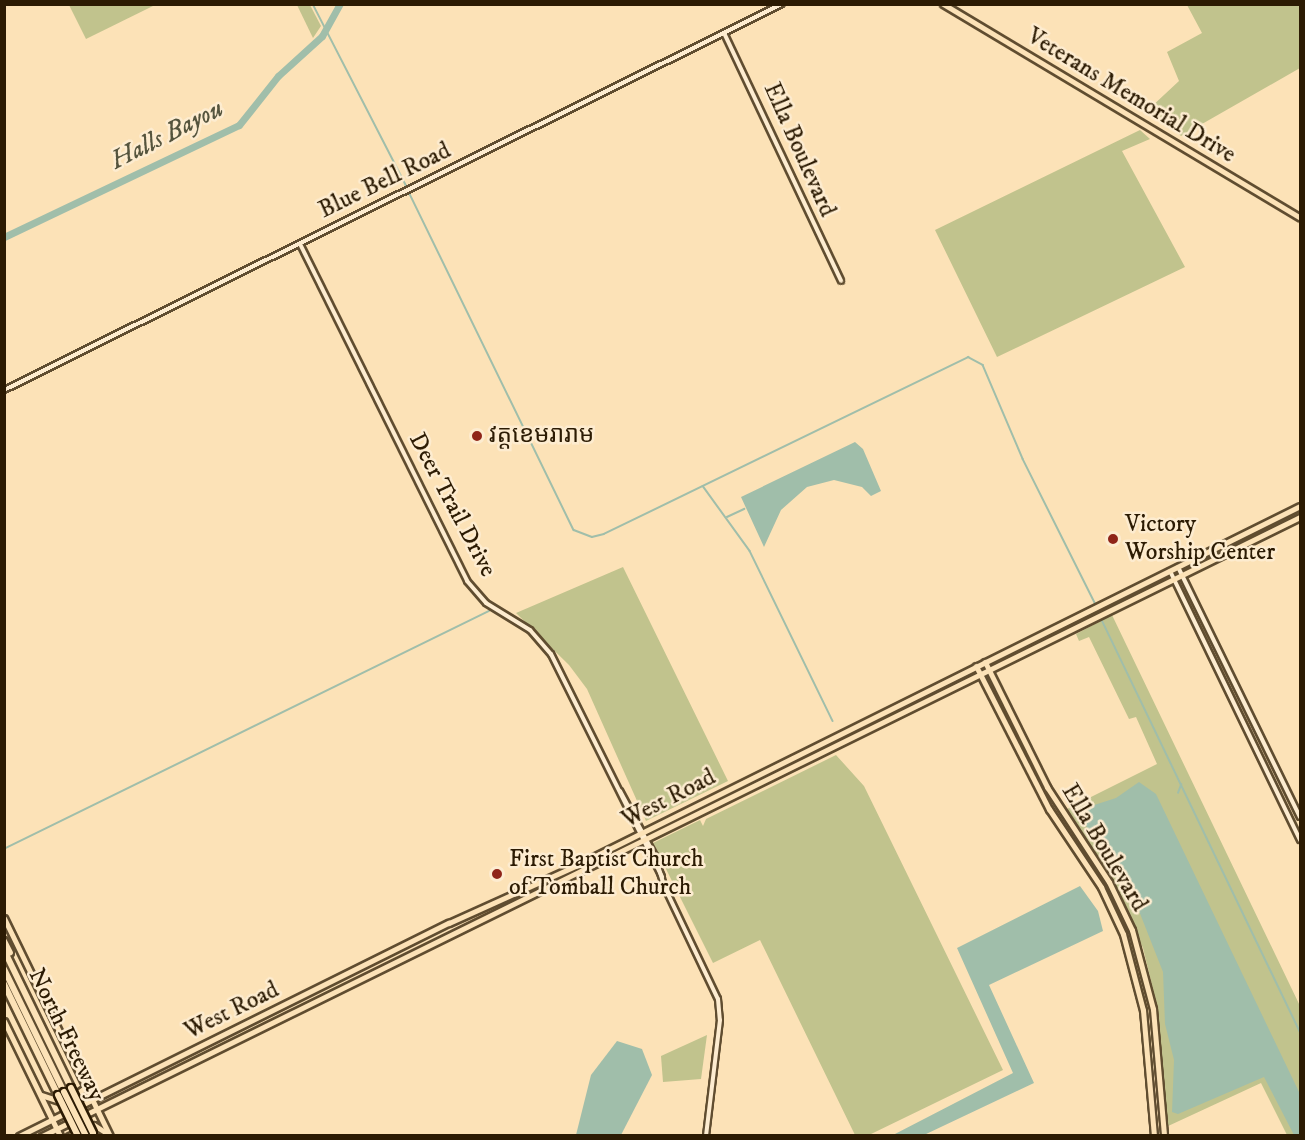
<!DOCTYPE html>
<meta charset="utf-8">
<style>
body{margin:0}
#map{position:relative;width:1305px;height:1140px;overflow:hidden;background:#fce2b7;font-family:"IM FELL DW Pica","Noto Sans Khmer",serif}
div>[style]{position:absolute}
.green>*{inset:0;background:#c1c38d}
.water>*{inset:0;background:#a0beaa}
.stream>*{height:1.5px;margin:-0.75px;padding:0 0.75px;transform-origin:0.75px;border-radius:0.75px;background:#a0beaa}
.river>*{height:7px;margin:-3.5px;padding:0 3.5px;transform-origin:3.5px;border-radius:3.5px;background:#a0beaa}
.roads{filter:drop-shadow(2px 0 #604d30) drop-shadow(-2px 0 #604d30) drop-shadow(0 2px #604d30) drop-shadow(0 -2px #604d30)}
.minor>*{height:4px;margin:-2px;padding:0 2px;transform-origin:2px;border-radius:2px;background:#fdecd0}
.major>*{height:5px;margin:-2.5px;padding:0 2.5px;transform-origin:2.5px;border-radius:2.5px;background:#fce2b7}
.highway>*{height:6px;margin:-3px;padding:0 3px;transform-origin:3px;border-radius:3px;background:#fce2b7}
.bridges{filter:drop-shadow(2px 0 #2c1b03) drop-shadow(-2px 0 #2c1b03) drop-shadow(0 2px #2c1b03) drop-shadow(0 -2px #2c1b03)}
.highway-bridge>*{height:6px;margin:-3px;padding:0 3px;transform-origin:3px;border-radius:3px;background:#fce2b7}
.dots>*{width:16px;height:16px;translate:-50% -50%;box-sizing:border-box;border:3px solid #fdecd0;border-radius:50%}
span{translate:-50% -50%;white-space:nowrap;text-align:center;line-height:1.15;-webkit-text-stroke:5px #fdecd0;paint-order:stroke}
.street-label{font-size:24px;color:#2c1b03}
.poi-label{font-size:24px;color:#2c1b03}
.left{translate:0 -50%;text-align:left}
.water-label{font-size:26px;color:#55543d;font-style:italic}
.frame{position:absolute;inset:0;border:6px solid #2c1b03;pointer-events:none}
</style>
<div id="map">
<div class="green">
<div style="clip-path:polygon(69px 5px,155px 5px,86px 39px)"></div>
<div style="clip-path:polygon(297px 5px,310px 5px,321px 26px,313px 38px)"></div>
<div style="clip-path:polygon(1187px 5px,1300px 5px,1300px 68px,1181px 136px,1150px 108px,1179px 81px,1167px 52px,1202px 33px)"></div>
<div style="clip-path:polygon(1140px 130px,1150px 139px,1122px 151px,1185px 267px,997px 357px,935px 230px)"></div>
<div style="clip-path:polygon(623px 567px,728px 781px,646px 821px,587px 689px,569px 665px,516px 613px)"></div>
<div style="clip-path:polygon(1112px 615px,1300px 1006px,1300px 1135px,1287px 1135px,1261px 1083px,1166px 1127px,1157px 1006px,1143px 948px,1106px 868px,1065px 810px,1157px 764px,1136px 717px,1129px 719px,1089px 637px,1079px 641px,1076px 634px)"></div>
<div style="clip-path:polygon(836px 755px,864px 786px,1003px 1070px,869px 1135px,855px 1135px,760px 940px,713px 963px,653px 843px,700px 820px,703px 826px,706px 819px)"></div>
<div style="clip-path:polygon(707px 1035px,701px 1079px,663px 1082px,661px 1056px)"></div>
</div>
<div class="water">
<div style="clip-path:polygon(855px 442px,863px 449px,881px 491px,871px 496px,862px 487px,834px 480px,807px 487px,781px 510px,764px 547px,741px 497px)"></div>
<div style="clip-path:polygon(1139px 782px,1156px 794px,1300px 1094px,1300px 1135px,1294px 1135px,1264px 1077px,1178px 1114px,1172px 1112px,1174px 1060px,1165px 1024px,1163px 972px,1126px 878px,1083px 822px,1088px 807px,1116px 798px)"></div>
<div style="clip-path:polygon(1080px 886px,1098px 911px,1103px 931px,989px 985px,1034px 1083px,924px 1135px,893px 1135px,1013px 1073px,957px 948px)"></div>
<div style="clip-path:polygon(617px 1041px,642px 1049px,652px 1075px,621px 1135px,576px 1135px,591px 1075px)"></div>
</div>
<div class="stream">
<div style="left:313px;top:4px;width:206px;rotate:62.8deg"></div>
<div style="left:409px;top:192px;width:376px;rotate:64deg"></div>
<div style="left:574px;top:530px;width:19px;rotate:21deg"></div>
<div style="left:592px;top:537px;width:12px;rotate:-14deg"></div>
<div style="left:604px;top:534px;width:405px;rotate:-25.9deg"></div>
<div style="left:968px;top:357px;width:17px;rotate:28deg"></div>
<div style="left:983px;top:365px;width:102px;rotate:66.9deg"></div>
<div style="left:1023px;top:459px;width:161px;rotate:63.4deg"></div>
<div style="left:703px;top:486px;width:80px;rotate:54.1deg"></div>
<div style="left:750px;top:551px;width:189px;rotate:64deg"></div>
<div style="left:727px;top:517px;width:19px;rotate:-25deg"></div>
<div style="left:1102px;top:620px;width:456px;rotate:64.3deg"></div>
<div style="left:1178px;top:793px;width:9px;rotate:-69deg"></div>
<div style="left:4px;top:849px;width:540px;rotate:-26.14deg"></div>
</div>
<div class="river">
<div style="left:4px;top:237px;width:260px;rotate:-25.5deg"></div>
<div style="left:239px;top:125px;width:63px;rotate:-51.5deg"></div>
<div style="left:278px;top:76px;width:59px;rotate:-42.3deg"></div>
<div style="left:322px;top:36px;width:37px;rotate:-61deg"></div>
</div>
<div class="roads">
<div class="minor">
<div style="left:724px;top:33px;width:274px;rotate:64.7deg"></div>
<div style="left:300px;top:244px;width:376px;rotate:63.6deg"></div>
<div style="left:467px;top:581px;width:29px;rotate:49deg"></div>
<div style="left:486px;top:603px;width:52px;rotate:31.5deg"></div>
<div style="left:530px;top:630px;width:32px;rotate:49deg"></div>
<div style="left:551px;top:654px;width:249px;rotate:63.5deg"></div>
<div style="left:4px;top:390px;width:868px;rotate:-26.39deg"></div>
<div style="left:1178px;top:567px;width:278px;rotate:64deg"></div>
<div style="left:1170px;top:571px;width:299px;rotate:64.2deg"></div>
<div style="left:620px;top:791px;width:74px;rotate:61.7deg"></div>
<div style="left:655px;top:856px;width:34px;rotate:73deg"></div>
<div style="left:665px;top:888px;width:123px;rotate:64.5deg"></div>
<div style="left:718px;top:999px;width:21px;rotate:85deg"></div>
<div style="left:720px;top:1020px;width:117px;rotate:96.9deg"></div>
</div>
<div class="major">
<div style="left:943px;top:4px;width:416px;rotate:30.9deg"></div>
<div style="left:985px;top:662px;width:140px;rotate:63.6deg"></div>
<div style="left:1047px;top:787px;width:113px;rotate:56.9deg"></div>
<div style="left:1109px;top:882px;width:53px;rotate:64.4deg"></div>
<div style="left:1132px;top:930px;width:82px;rotate:75.1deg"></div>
<div style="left:1153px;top:1009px;width:127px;rotate:85deg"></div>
<div style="left:976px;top:666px;width:161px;rotate:63deg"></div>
<div style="left:1049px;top:809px;width:94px;rotate:56.3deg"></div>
<div style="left:1101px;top:887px;width:52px;rotate:64.9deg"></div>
<div style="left:1123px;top:934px;width:79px;rotate:75.3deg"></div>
<div style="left:1143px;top:1010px;width:126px;rotate:85deg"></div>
<div style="left:4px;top:918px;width:242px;rotate:64.1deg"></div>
<div style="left:4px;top:1021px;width:128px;rotate:64deg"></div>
<div style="left:41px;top:1095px;width:23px;rotate:18deg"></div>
<div style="left:71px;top:1098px;width:19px;rotate:-36deg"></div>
<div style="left:19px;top:1136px;width:480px;rotate:-26.4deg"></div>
<div style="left:449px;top:923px;width:138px;rotate:-24.3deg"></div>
<div style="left:575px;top:866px;width:809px;rotate:-26.41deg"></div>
<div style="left:42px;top:1136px;width:1402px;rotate:-26.2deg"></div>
<div style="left:69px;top:1136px;width:27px;rotate:-24deg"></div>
<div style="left:94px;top:1125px;width:17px;rotate:33deg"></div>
</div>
<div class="highway">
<div style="left:4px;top:941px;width:13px;rotate:63deg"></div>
<div style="left:4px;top:950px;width:153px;rotate:64.1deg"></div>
<div style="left:4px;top:969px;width:137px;rotate:64deg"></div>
<div style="left:4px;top:984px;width:123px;rotate:64.1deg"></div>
</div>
</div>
<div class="bridges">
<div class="highway-bridge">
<div style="left:71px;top:1088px;width:50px;rotate:63.9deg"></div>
<div style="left:64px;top:1092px;width:49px;rotate:63.4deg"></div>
<div style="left:58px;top:1095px;width:46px;rotate:64deg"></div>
</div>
</div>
<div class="dots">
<div style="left:477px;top:436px;background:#8f2418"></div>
<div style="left:1113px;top:539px;background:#8f2418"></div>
<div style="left:497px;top:874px;background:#8f2418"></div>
</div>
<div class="street-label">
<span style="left:1131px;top:96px;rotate:31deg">Veterans Memorial Drive</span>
<span style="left:799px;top:150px;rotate:66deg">Ella Boulevard</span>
<span style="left:385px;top:181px;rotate:-26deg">Blue Bell Road</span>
<span style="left:452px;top:505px;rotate:62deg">Deer Trail Drive</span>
<span style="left:669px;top:799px;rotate:-27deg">West Road</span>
<span style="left:1104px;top:848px;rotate:59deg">Ella Boulevard</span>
<span style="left:232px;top:1011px;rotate:-26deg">West Road</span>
<span style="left:66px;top:1035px;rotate:64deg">North Freeway</span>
</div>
<div class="poi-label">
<span class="left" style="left:489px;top:436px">វត្តខេមរារាម</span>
<span class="left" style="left:1125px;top:539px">Victory<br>Worship Center</span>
<span class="left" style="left:509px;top:874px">First Baptist Church<br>of Tomball Church</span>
</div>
<div class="water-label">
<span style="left:167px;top:135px;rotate:-27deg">Halls Bayou</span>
</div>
<div class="frame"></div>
</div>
